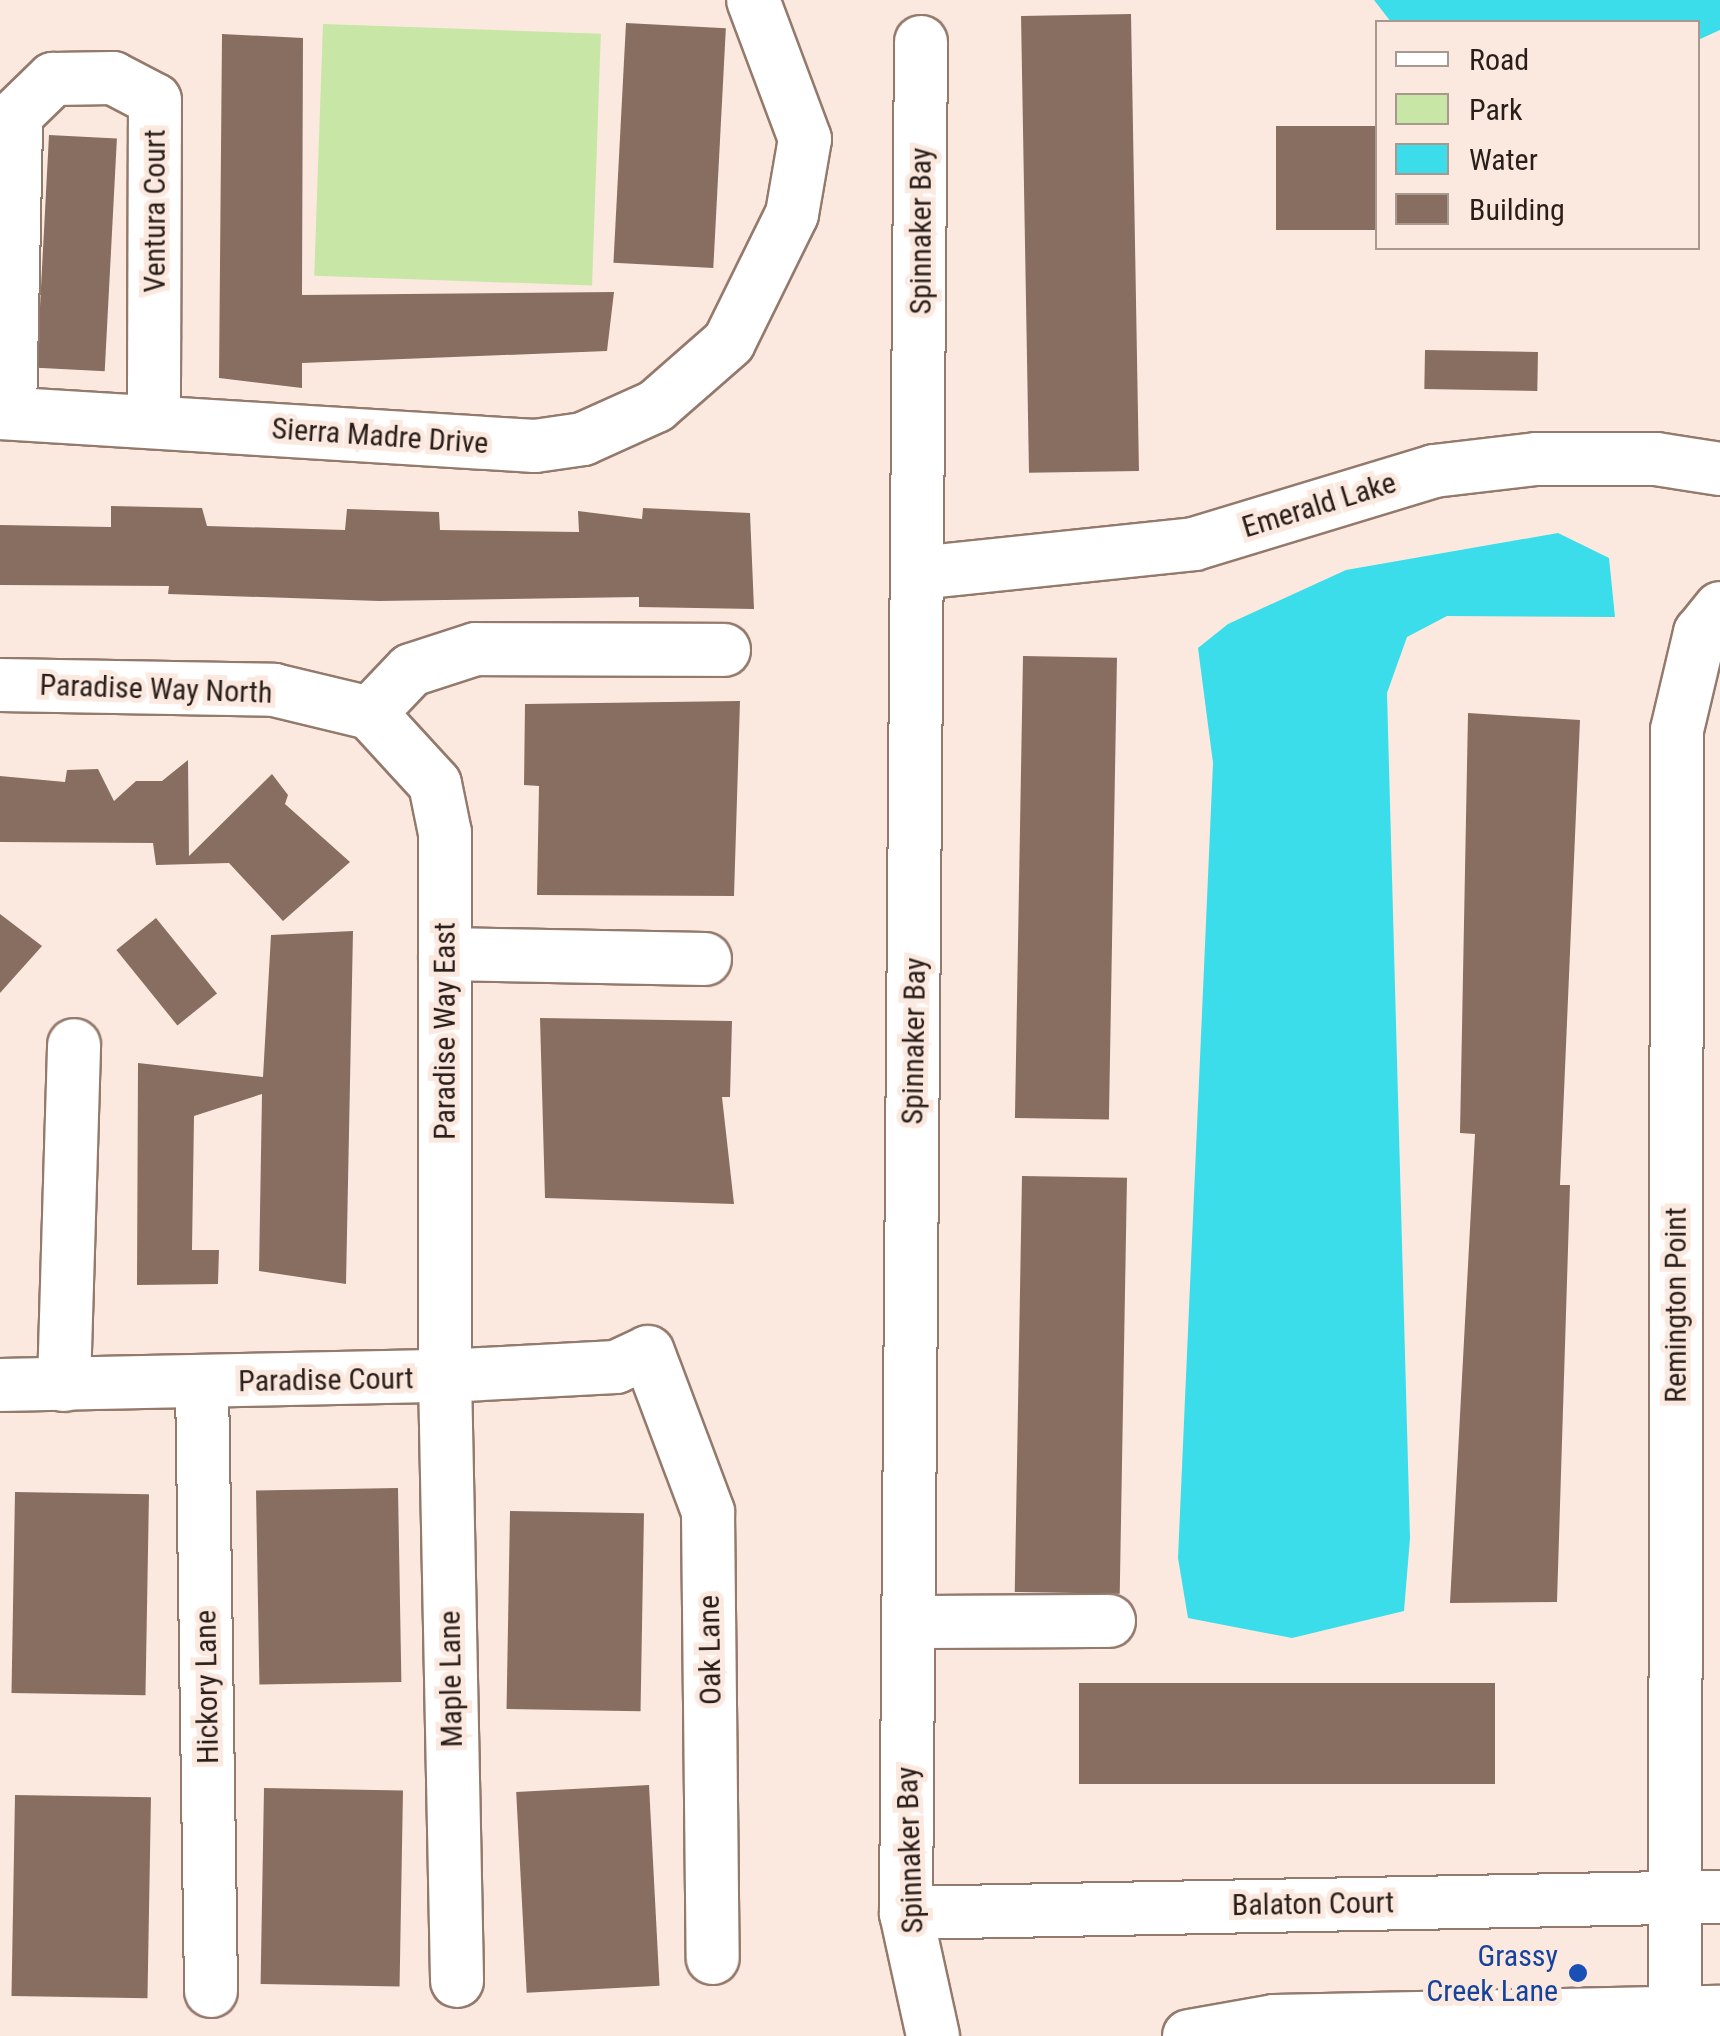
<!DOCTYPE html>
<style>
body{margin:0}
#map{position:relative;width:1720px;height:2036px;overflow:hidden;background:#fbe9e0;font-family:"Roboto Condensed",sans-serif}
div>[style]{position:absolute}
.green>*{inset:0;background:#c8e6a6;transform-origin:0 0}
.water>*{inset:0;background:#3adde9}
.building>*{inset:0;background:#886e61;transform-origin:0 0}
.roads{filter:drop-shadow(2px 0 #947a6c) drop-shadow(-2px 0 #947a6c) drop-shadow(0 2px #947a6c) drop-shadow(0 -2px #947a6c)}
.minor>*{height:52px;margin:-26px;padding:0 26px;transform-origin:26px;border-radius:26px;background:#fff}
.dots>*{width:28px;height:28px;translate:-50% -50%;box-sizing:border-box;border:5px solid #fbe9e0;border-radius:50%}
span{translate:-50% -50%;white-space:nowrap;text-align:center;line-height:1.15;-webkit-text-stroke:10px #fbe9e0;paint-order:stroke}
.street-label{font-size:30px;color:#291e19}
.transit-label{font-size:30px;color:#164399}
.right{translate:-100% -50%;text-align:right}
.legend{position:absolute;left:1375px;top:20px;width:325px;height:230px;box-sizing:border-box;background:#fbe9e0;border:2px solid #a79890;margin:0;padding:12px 18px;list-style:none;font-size:30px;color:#291e19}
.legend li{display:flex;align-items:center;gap:20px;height:50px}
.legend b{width:50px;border:2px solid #a79890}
</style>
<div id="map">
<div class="green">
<div style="left:323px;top:24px;width:278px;height:252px;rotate:2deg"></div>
</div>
<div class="water">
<div style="clip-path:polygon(1374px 0,1720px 0,1720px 30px,1698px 40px,1698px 22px,1391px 22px)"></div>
<div style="clip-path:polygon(1558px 533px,1609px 558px,1615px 617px,1447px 616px,1407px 637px,1387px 693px,1410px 1538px,1404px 1611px,1292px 1638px,1188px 1618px,1178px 1558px,1213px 763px,1198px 648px,1228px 624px,1346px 570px)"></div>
</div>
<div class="building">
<div style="left:1131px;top:14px;width:457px;height:110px;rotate:89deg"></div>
<div style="left:626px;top:23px;width:100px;height:240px;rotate:3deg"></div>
<div style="clip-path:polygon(222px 34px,303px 38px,302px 295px,614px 292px,607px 351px,302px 363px,302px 388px,219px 378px)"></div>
<div style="left:1378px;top:126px;width:104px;height:102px;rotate:90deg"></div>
<div style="left:49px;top:135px;width:68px;height:233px;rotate:3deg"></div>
<div style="left:1425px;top:350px;width:113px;height:39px;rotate:1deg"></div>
<div style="clip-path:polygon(111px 506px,202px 508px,207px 526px,345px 530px,347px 509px,439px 512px,440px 530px,579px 532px,578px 511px,642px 519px,643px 508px,750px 513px,754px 609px,639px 607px,639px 597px,379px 601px,168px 594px,169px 586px,0 585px,0 525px,111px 527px)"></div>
<div style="left:1023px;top:656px;width:94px;height:462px;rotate:1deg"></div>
<div style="clip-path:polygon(740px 701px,734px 896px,537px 895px,539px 786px,524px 785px,525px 704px)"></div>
<div style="clip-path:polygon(1468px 713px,1580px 720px,1560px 1185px,1570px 1185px,1557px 1602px,1450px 1603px,1475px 1134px,1460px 1133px)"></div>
<div style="clip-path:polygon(188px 760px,189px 856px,272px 774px,288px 795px,285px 804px,350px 862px,283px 921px,229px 863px,156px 865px,153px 843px,0 842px,0 776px,65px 782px,67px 770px,98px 769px,114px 801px,136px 781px,162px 781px)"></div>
<div style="clip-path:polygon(0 914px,42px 946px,0 993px)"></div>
<div style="left:156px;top:918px;width:97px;height:51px;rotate:51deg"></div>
<div style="clip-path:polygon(353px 931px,346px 1284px,259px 1271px,262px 1094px,194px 1116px,192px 1250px,219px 1250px,218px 1284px,137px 1285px,138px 1063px,263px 1077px,271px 935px)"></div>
<div style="clip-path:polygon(540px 1018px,732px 1021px,730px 1097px,722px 1097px,734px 1204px,545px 1198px)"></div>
<div style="left:1022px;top:1176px;width:105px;height:416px;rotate:1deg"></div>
<div style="left:398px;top:1488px;width:194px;height:142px;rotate:89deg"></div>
<div style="left:15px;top:1492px;width:134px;height:201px;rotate:1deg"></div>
<div style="left:510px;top:1511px;width:134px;height:198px;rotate:1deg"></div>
<div style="left:1079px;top:1683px;width:416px;height:101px"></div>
<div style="left:649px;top:1785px;width:201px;height:133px;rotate:87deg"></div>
<div style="left:264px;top:1788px;width:139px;height:196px;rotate:1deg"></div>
<div style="left:15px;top:1795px;width:136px;height:201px;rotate:1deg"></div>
</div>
<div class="roads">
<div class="minor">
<div style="left:921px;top:42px;width:1871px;rotate:90.46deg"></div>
<div style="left:906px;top:1913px;width:126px;rotate:77.6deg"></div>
<div style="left:0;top:413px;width:536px;rotate:3.53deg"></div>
<div style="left:535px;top:446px;width:49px;rotate:-8.3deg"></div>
<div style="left:583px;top:439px;width:80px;rotate:-24.3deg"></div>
<div style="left:656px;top:406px;width:97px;rotate:-41.2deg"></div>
<div style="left:729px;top:342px;width:143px;rotate:-63.8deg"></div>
<div style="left:792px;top:214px;width:76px;rotate:-80.2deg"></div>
<div style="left:805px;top:139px;width:148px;rotate:-110.5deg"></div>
<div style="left:10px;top:413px;width:298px;rotate:-88.8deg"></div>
<div style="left:16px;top:115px;width:52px;rotate:-44.2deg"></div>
<div style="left:53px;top:79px;width:60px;rotate:-1deg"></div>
<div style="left:113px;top:78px;width:47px;rotate:27.6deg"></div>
<div style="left:155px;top:100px;width:319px;rotate:90.2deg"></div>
<div style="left:919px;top:573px;width:277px;rotate:-6deg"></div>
<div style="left:1194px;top:544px;width:251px;rotate:-16.9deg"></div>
<div style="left:1434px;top:471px;width:103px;rotate:-6.7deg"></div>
<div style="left:1536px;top:459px;width:120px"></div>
<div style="left:1656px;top:459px;width:65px;rotate:8.9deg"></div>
<div style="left:0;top:685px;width:274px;rotate:1deg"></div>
<div style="left:274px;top:690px;width:99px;rotate:13.5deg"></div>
<div style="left:370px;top:713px;width:96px;rotate:47.5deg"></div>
<div style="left:435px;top:784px;width:50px;rotate:78.5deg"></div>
<div style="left:445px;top:833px;width:543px;rotate:90deg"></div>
<div style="left:445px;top:1376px;width:605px;rotate:88.86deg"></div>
<div style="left:370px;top:713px;width:59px;rotate:-46.4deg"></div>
<div style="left:411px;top:670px;width:68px;rotate:-17.9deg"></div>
<div style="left:476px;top:649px;width:248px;rotate:0.2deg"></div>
<div style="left:445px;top:954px;width:260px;rotate:1.1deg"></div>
<div style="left:202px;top:1382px;width:609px;rotate:89.15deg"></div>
<div style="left:0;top:1385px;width:445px;rotate:-1.2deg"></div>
<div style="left:445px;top:1376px;width:171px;rotate:-3deg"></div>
<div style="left:616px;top:1367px;width:35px;rotate:-25deg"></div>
<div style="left:648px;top:1352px;width:171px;rotate:69.4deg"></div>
<div style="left:708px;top:1512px;width:446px;rotate:89.4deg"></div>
<div style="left:64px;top:1385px;width:340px;rotate:-88.3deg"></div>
<div style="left:908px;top:1622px;width:201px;rotate:-0.3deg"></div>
<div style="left:906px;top:1913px;width:814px;rotate:-1.13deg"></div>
<div style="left:1675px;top:2012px;width:1282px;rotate:-89.91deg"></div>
<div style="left:1677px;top:730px;width:100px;rotate:-76.7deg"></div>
<div style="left:1700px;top:633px;width:32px;rotate:-51deg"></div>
<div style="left:1189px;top:2036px;width:86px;rotate:-10deg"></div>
<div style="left:1274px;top:2021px;width:446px;rotate:-1.2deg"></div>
</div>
</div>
<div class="dots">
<div style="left:1578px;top:1973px;background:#1a4fb4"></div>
</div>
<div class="street-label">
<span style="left:155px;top:211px;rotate:-90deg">Ventura Court</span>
<span style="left:921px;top:231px;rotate:-90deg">Spinnaker Bay</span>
<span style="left:380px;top:436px;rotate:4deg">Sierra Madre Drive</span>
<span style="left:1319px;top:505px;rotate:-17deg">Emerald Lake</span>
<span style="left:156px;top:689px;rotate:2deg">Paradise Way North</span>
<span style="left:445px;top:1031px;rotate:-90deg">Paradise Way East</span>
<span style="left:914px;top:1041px;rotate:-89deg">Spinnaker Bay</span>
<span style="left:1676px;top:1305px;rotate:-90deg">Remington Point</span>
<span style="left:326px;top:1380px;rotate:-1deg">Paradise Court</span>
<span style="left:710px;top:1650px;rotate:-91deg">Oak Lane</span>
<span style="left:451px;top:1679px;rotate:-91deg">Maple Lane</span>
<span style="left:207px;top:1687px;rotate:-91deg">Hickory Lane</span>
<span style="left:910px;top:1850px;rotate:-92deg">Spinnaker Bay</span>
<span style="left:1313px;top:1904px;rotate:-1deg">Balaton Court</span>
</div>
<div class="transit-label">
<span class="right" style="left:1558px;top:1973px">Grassy<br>Creek Lane</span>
</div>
<ul class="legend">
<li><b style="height:12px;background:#fff"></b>Road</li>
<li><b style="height:28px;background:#c8e6a6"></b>Park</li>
<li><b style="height:28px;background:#3adde9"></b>Water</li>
<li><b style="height:28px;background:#886e61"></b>Building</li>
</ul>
</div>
